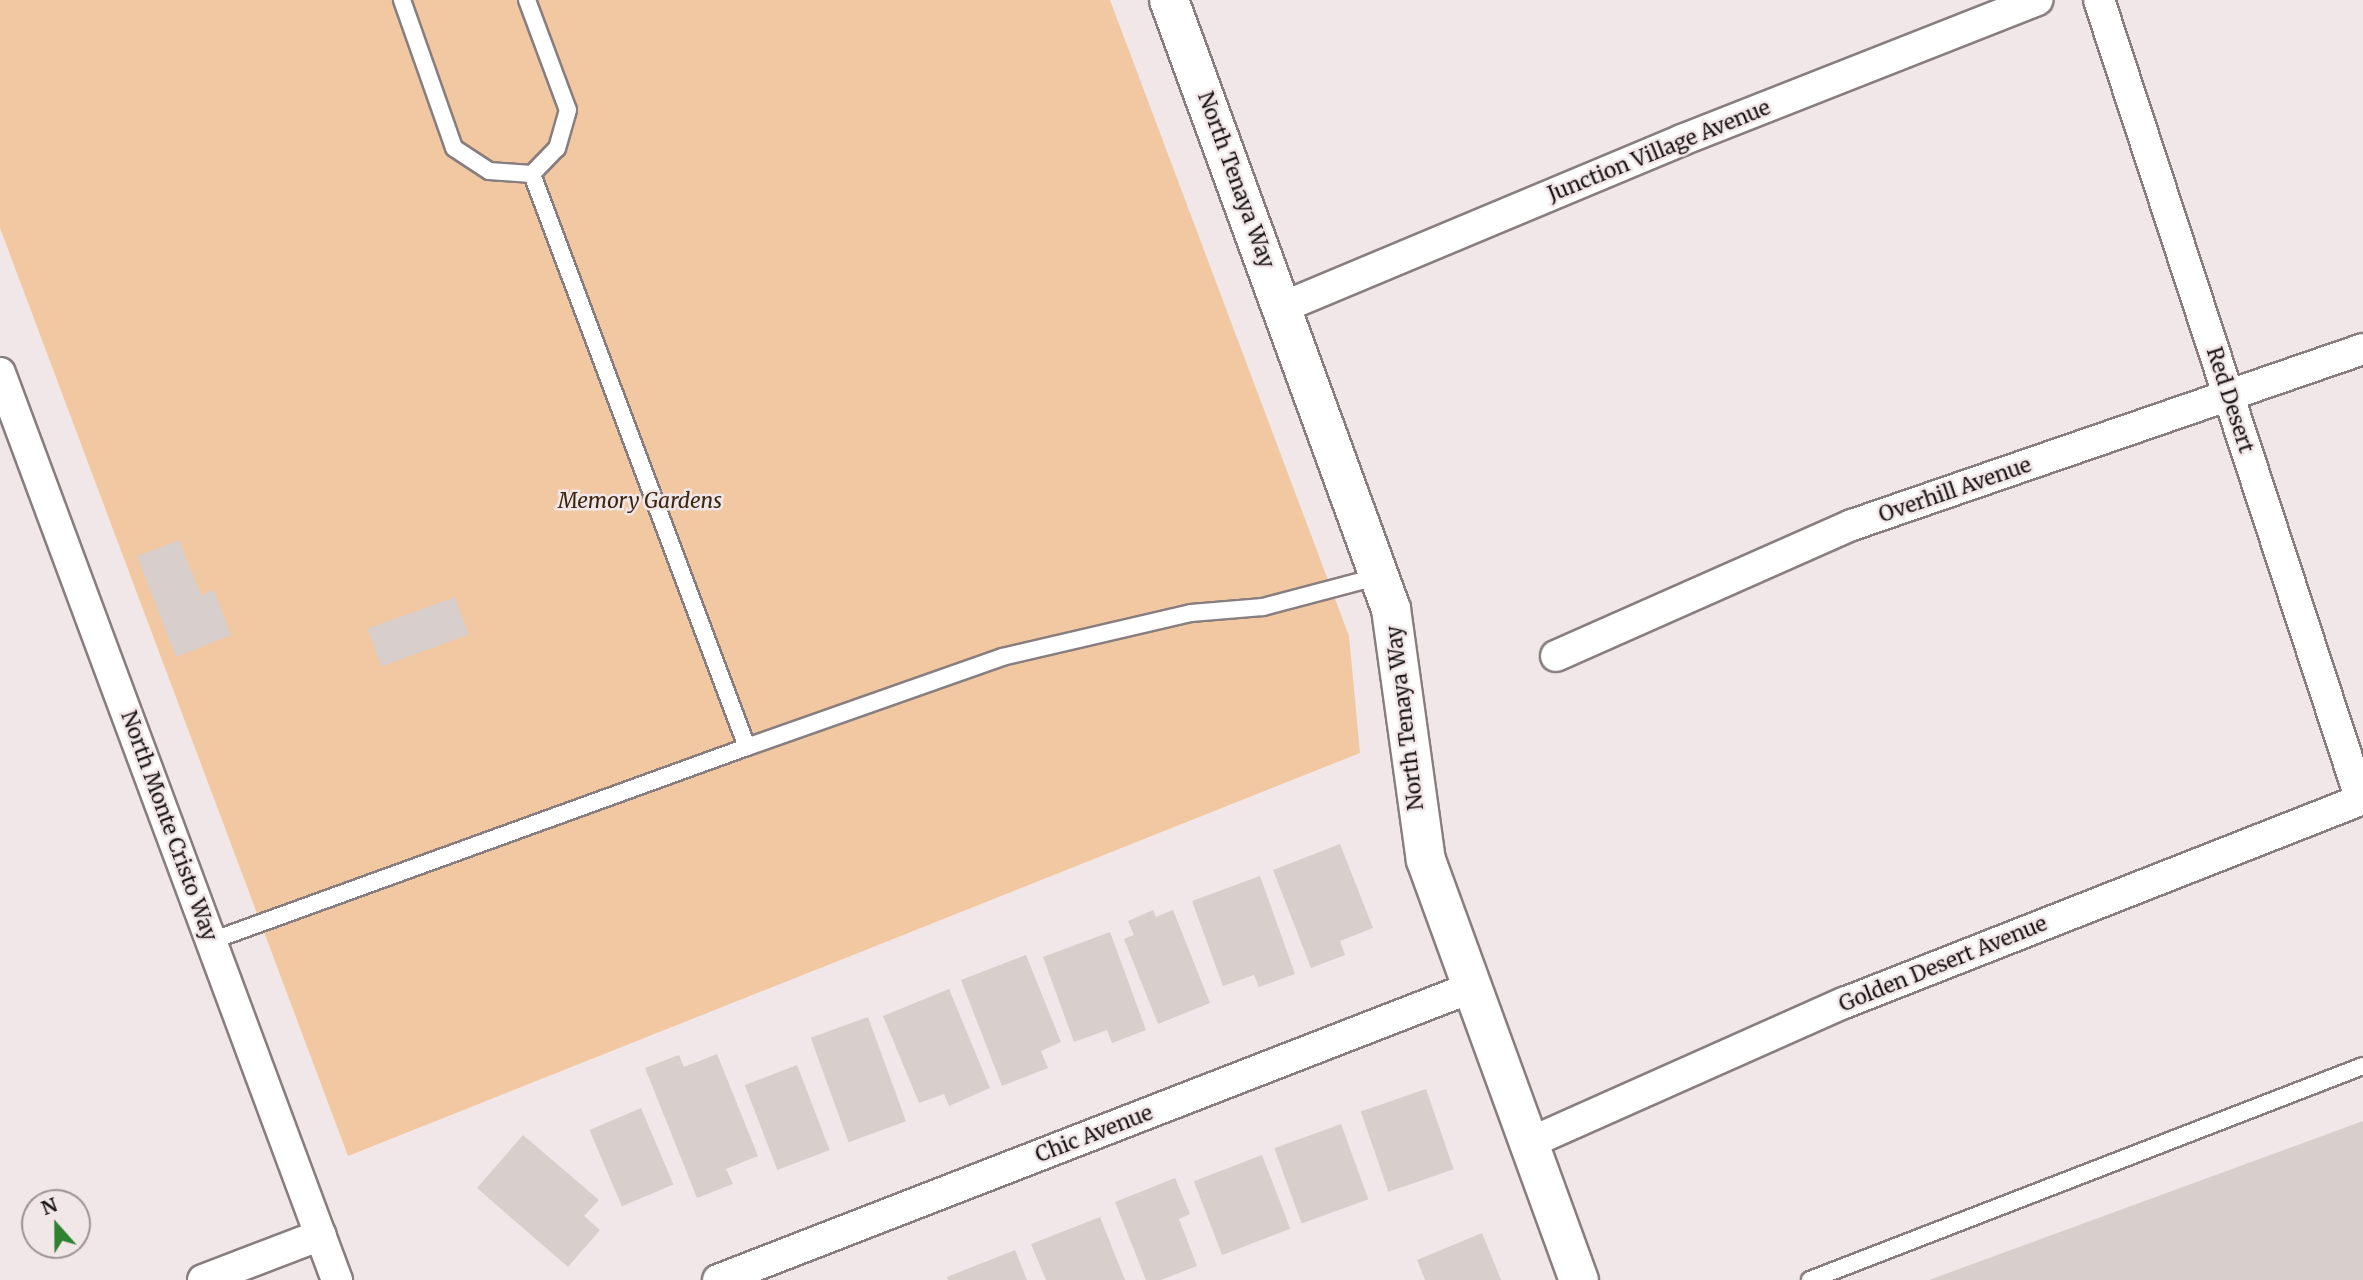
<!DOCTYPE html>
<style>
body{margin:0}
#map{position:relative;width:2363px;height:1280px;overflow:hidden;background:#f2e7e8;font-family:Merriweather,serif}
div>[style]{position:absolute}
.green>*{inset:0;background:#f1c8a2}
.building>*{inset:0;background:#d8cecb;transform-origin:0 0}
.roads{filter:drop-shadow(2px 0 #887e7f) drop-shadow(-2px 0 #887e7f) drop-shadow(0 2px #887e7f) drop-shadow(0 -2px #887e7f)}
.service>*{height:16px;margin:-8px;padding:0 8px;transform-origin:8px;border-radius:8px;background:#fff}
.minor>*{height:30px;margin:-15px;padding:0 15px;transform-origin:15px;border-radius:15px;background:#fff}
.secondary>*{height:38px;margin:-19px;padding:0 19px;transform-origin:19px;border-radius:19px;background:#fff}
span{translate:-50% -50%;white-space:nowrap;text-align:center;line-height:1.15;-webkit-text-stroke:5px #f2e7e8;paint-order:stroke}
.street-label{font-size:21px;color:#191516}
.park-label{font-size:21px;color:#3d260f;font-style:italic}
.north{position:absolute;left:21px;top:1189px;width:70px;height:70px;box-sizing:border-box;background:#f2e7e8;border:2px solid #9b9394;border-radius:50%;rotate:339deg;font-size:19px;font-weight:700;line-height:28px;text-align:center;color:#191516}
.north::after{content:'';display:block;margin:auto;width:24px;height:32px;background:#2e8230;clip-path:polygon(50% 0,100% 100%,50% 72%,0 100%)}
</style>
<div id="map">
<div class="green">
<div style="clip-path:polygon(0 0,1110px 0,1349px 636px,1360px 753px,348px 1156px,0 228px)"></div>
</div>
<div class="building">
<div style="clip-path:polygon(179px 540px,201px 595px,214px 590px,231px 635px,176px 657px,137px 556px)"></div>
<div style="left:455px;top:597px;width:40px;height:93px;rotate:70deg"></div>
<div style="clip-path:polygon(1340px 844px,1373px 928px,1340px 941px,1345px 955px,1311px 968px,1273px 870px)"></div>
<div style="clip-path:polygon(1260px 876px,1295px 974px,1259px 987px,1254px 975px,1223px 986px,1192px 901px)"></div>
<div style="clip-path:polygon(1153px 910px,1156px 917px,1173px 910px,1210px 1003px,1158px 1024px,1124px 939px,1134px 935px,1128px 921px)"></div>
<div style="clip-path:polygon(1110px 932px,1146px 1030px,1112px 1043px,1107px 1030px,1074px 1042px,1043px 957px)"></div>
<div style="clip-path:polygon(1026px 955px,1061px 1042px,1041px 1051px,1048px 1068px,1002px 1086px,961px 980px)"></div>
<div style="clip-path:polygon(949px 989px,990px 1088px,949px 1106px,944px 1094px,919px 1103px,883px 1016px)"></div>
<div style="left:868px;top:1017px;width:111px;height:61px;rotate:70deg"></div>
<div style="clip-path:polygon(717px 1054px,758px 1156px,726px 1169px,733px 1184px,697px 1198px,645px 1068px,679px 1055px,684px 1067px)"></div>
<div style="left:797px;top:1065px;width:91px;height:56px;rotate:69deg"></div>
<div style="left:1426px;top:1089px;width:85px;height:69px;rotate:71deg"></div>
<div style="left:641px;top:1108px;width:83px;height:56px;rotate:67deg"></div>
<div style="clip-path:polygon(2363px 1121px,2363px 1280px,1929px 1280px)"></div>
<div style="left:1341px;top:1124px;width:80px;height:71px;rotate:70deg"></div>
<div style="clip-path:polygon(523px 1135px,599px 1200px,584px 1216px,600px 1230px,568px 1267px,477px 1188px)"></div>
<div style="left:1262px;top:1155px;width:79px;height:73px;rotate:69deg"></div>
<div style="clip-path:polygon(1175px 1178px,1190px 1214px,1179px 1219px,1197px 1266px,1161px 1280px,1146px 1280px,1115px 1202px)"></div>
<div style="clip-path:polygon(1100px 1217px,1125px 1280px,1046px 1280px,1031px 1244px)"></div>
<div style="clip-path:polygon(1482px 1233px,1501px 1280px,1425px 1280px,1417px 1260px)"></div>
<div style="clip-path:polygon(1015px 1250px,1027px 1280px,948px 1280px,947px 1277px)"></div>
</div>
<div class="roads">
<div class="service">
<div style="left:402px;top:0;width:157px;rotate:70.6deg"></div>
<div style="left:454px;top:148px;width:42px;rotate:33.3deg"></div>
<div style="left:489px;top:171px;width:43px;rotate:4deg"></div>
<div style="left:527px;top:0;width:117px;rotate:69.6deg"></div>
<div style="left:568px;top:110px;width:40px;rotate:106deg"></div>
<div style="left:557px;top:148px;width:36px;rotate:134deg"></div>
<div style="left:747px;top:747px;width:270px;rotate:-19.4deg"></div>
<div style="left:1002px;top:657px;width:194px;rotate:-13.1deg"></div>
<div style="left:1191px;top:613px;width:72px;rotate:-4.8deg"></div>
<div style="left:1263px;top:607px;width:121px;rotate:-14.8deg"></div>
<div style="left:211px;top:941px;width:570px;rotate:-19.9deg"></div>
<div style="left:747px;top:747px;width:612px;rotate:-110.57deg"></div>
<div style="left:1810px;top:1280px;width:593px;rotate:-21.16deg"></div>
</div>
<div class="minor">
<div style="left:2099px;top:0;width:842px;rotate:71.87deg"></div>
<div style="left:1283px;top:307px;width:433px;rotate:-22.7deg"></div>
<div style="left:1682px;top:140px;width:382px;rotate:-21.5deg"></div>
<div style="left:0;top:373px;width:968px;rotate:69.62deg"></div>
<div style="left:1556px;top:656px;width:324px;rotate:-23.9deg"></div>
<div style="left:1852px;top:525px;width:540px;rotate:-19deg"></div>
<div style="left:1529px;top:1143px;width:345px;rotate:-24deg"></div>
<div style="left:1844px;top:1003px;width:558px;rotate:-21.46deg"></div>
<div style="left:203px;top:1280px;width:126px;rotate:-20.9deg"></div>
<div style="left:718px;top:1280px;width:807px;rotate:-21.22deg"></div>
</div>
<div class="secondary">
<div style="left:1169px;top:0;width:648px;rotate:69.97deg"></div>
<div style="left:1391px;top:609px;width:253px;rotate:82.1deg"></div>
<div style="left:1426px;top:860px;width:447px;rotate:70deg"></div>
</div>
</div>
<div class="street-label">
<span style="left:1659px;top:151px;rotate:-22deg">Junction Village Avenue</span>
<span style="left:1236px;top:180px;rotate:70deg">North Tenaya Way</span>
<span style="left:2230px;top:400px;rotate:72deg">Red Desert</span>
<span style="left:1955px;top:490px;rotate:-19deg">Overhill Avenue</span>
<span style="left:1405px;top:718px;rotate:-97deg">North Tenaya Way</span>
<span style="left:169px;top:826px;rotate:70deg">North Monte Cristo Way</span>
<span style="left:1943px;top:964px;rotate:-22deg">Golden Desert Avenue</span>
<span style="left:1094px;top:1134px;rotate:-21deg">Chic Avenue</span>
</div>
<div class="park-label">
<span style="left:640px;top:501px">Memory Gardens</span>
</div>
<div class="north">N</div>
</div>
